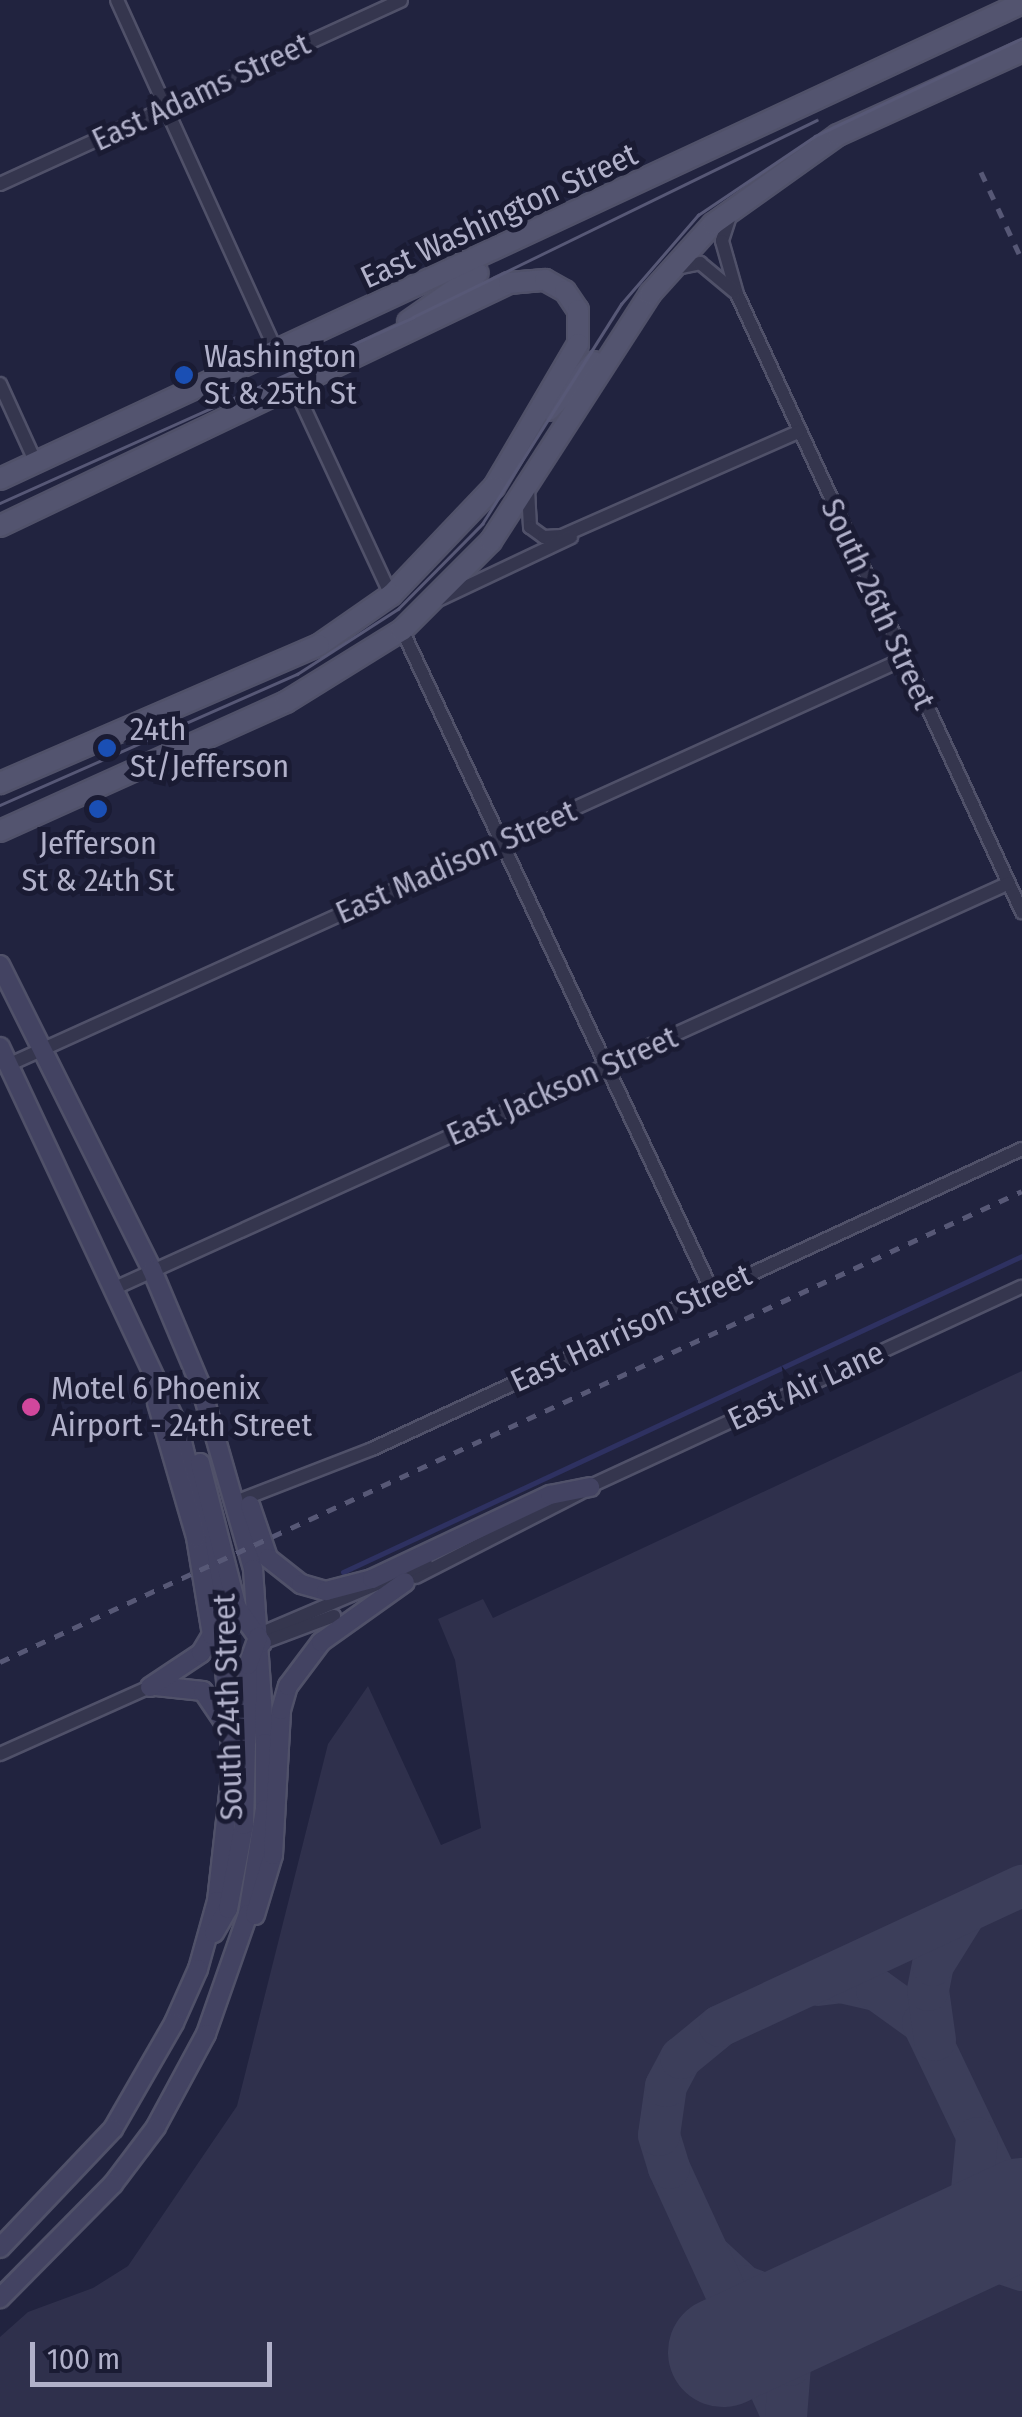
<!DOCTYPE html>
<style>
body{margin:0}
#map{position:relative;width:1022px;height:2417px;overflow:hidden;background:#21233f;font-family:"Fira Sans Condensed",sans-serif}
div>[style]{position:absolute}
.airport>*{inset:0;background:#2f304c}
.stream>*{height:5px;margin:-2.5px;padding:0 2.5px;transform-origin:2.5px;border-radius:2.5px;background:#2e3161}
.taxiway>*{height:42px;margin:-21px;padding:0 21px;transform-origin:21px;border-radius:21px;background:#3c3e5a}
.runway>*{height:110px;margin:-55px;padding:0 55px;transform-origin:55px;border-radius:55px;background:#3c3e5a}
.roads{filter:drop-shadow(2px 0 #505169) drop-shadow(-2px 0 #505169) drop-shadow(0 2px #505169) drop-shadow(0 -2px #505169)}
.street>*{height:12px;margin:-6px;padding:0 6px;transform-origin:6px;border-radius:6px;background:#35364e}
.secondary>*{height:18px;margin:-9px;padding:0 9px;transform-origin:9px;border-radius:9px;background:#434362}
.primary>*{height:20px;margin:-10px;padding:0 10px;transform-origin:10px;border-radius:10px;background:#53546f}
.tram>*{height:2.5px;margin:-1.25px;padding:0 1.25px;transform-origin:1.25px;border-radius:1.25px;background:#575876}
.rail>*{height:5px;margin-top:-2.5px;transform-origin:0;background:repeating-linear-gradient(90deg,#575876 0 10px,transparent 0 20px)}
.dots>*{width:28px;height:28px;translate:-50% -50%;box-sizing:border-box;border:5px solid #1a1b33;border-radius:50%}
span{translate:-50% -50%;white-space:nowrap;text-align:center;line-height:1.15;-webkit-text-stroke:10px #1a1b33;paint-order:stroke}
.street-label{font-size:32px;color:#b1b1ca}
.poi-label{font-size:32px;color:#b1b1ca}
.left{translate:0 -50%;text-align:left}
.scale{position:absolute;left:30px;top:2342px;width:242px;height:45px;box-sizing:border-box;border:5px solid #b1b1ca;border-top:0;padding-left:12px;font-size:30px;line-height:35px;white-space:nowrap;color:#b1b1ca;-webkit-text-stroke:8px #1a1b33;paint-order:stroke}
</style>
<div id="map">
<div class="airport">
<div style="clip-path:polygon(1022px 1371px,1022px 2417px,0 2417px,0 2337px,28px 2312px,93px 2288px,128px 2266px,237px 2106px,328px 1744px,368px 1686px,441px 1845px,481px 1828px,455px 1660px,438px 1619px,483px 1599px,493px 1618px)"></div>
</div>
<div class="stream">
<div style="left:343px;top:1572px;width:749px;rotate:-24.96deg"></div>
</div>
<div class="taxiway">
<div style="left:818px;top:1985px;width:23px;rotate:-7deg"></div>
<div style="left:841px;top:1982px;width:37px;rotate:13deg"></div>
<div style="left:877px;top:1990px;width:57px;rotate:35.7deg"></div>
<div style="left:923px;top:2023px;width:229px;rotate:64.4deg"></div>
<div style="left:935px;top:2040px;width:50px;rotate:-98deg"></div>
<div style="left:928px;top:1990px;width:25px;rotate:-79deg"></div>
<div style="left:933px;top:1965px;width:62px;rotate:-58.1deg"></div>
<div style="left:713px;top:2258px;width:41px;rotate:43deg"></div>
<div style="left:743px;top:2286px;width:33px;rotate:21deg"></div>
<div style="left:774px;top:2298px;width:39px;rotate:4deg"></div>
<div style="left:813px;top:2301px;width:45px;rotate:-14deg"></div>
<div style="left:921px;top:2260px;width:77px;rotate:-49.7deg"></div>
<div style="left:971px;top:2201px;width:63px;rotate:-84.6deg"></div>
<div style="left:921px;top:2260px;width:54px;rotate:-6.3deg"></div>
<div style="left:975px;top:2254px;width:50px;rotate:18.8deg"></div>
<div style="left:783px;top:2417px;width:274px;rotate:-114.6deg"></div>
<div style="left:669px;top:2168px;width:34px;rotate:-107deg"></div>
<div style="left:659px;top:2135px;width:49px;rotate:-81.9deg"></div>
<div style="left:666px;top:2086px;width:32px;rotate:-62deg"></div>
<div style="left:681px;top:2058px;width:50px;rotate:-39.4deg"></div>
<div style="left:720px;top:2026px;width:333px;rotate:-24.9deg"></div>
<div style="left:786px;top:2417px;width:52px;rotate:-85.6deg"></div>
<div style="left:790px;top:2365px;width:27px;rotate:-66deg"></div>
<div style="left:801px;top:2340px;width:69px;rotate:-42.7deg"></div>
</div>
<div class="runway">
<div style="left:723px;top:2352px;width:330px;rotate:-24.9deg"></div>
</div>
<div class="roads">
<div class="street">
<div style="left:117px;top:0;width:387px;rotate:65.6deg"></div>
<div style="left:0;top:184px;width:441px;rotate:-24.6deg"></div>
<div style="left:730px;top:216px;width:26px;rotate:108deg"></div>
<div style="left:722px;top:241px;width:55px;rotate:74.2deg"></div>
<div style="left:737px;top:294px;width:681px;rotate:65.24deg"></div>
<div style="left:677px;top:268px;width:24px;rotate:-12deg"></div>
<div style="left:700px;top:263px;width:45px;rotate:39.6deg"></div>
<div style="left:0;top:384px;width:87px;rotate:65.5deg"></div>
<div style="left:293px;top:384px;width:233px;rotate:65.1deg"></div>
<div style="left:528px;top:489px;width:38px;rotate:87deg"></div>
<div style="left:530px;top:527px;width:17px;rotate:36deg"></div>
<div style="left:544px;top:537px;width:18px;rotate:-3deg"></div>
<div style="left:562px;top:536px;width:258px;rotate:-23.8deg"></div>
<div style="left:440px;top:599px;width:145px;rotate:-25.3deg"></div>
<div style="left:402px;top:630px;width:730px;rotate:64.87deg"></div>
<div style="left:8px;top:1065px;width:984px;rotate:-24.38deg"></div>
<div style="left:115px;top:1288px;width:981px;rotate:-24.37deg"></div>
<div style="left:584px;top:1489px;width:482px;rotate:-24.8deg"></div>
<div style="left:238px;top:1501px;width:144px;rotate:-21.2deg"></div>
<div style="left:372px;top:1449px;width:716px;rotate:-24.78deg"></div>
<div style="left:416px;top:1577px;width:184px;rotate:-27.1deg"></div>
<div style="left:262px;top:1633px;width:178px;rotate:-23.1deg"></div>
<div style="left:262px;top:1643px;width:77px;rotate:-20.6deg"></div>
<div style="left:0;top:1754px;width:164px;rotate:-24.1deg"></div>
</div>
<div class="secondary">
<div style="left:0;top:965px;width:341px;rotate:63.5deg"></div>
<div style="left:152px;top:1270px;width:124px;rotate:67.2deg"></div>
<div style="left:200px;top:1384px;width:192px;rotate:74deg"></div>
<div style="left:253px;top:1569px;width:174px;rotate:86.1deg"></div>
<div style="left:265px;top:1743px;width:66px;rotate:90deg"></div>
<div style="left:265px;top:1809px;width:106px;rotate:99.2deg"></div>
<div style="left:248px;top:1914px;width:127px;rotate:109.3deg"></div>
<div style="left:206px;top:2034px;width:106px;rotate:118.3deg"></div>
<div style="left:156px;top:2127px;width:71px;rotate:127deg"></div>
<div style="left:113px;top:2184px;width:161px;rotate:134.7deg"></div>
<div style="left:0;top:1047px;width:422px;rotate:64.9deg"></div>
<div style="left:179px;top:1429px;width:174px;rotate:76.4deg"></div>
<div style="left:220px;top:1598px;width:169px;rotate:85.9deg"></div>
<div style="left:232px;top:1767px;width:135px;rotate:96.4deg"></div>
<div style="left:217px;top:1901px;width:71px;rotate:105.6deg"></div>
<div style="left:198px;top:1969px;width:59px;rotate:114deg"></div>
<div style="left:174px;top:2023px;width:122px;rotate:119.9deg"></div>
<div style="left:113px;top:2129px;width:164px;rotate:133.5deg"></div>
<div style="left:200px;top:1463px;width:150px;rotate:75.7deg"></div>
<div style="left:237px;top:1608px;width:43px;rotate:54.5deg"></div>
<div style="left:250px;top:1505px;width:56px;rotate:71.2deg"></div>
<div style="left:268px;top:1558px;width:42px;rotate:38.2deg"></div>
<div style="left:301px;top:1584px;width:26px;rotate:16deg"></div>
<div style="left:326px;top:1591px;width:48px;rotate:-14.6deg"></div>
<div style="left:372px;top:1579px;width:197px;rotate:-25.3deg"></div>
<div style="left:550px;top:1495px;width:41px;rotate:-11.3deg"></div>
<div style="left:156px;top:1686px;width:47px;rotate:6.1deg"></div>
<div style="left:203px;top:1691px;width:45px;rotate:56deg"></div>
<div style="left:150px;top:1687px;width:61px;rotate:-33.7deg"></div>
<div style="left:201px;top:1653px;width:21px;rotate:-59deg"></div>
<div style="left:212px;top:1635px;width:99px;rotate:-99.3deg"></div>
<div style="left:196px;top:1537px;width:140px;rotate:-106.2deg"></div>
<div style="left:255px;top:1915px;width:63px;rotate:-73.3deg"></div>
<div style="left:273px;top:1855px;width:145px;rotate:-86.8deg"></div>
<div style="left:281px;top:1710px;width:25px;rotate:-74deg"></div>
<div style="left:288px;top:1686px;width:55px;rotate:-53.1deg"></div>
<div style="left:321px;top:1642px;width:103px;rotate:-35.5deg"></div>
<div style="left:214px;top:1933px;width:28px;rotate:-60deg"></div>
<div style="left:228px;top:1909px;width:86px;rotate:-79.2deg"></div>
<div style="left:244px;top:1825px;width:160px;rotate:-88.6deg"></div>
<div style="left:248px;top:1665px;width:30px;rotate:-70deg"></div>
</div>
<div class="primary">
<div style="left:408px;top:322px;width:85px;rotate:-35deg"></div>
<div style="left:549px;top:410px;width:66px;rotate:-46.8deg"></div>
<div style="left:0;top:479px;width:1127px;rotate:-24.97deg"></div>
<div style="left:0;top:526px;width:564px;rotate:-25.52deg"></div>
<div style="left:509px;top:283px;width:36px;rotate:-5deg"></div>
<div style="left:545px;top:280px;width:23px;rotate:29deg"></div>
<div style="left:565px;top:291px;width:23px;rotate:56deg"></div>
<div style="left:578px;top:310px;width:34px;rotate:90deg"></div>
<div style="left:578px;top:344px;width:166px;rotate:120.4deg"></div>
<div style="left:494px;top:487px;width:149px;rotate:133.6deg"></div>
<div style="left:391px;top:595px;width:88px;rotate:145.2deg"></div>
<div style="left:319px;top:645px;width:348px;rotate:156.6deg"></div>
<div style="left:0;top:831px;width:314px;rotate:-24.3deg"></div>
<div style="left:286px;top:702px;width:137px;rotate:-31.8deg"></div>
<div style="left:402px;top:630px;width:126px;rotate:-45deg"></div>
<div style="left:491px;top:541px;width:294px;rotate:-57.2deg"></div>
<div style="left:650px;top:294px;width:94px;rotate:-48deg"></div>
<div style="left:713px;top:224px;width:153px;rotate:-35.5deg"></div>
<div style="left:838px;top:135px;width:202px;rotate:-24.5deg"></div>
</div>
</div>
<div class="tram">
<div style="left:0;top:503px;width:453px;rotate:-24.2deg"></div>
<div style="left:413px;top:317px;width:449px;rotate:-26deg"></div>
<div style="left:0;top:805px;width:325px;rotate:-23.8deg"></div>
<div style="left:297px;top:674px;width:120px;rotate:-32.8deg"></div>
<div style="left:398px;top:609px;width:120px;rotate:-45.3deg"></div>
<div style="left:482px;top:524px;width:260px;rotate:-57.7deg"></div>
<div style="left:621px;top:304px;width:118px;rotate:-49.1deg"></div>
<div style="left:698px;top:215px;width:141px;rotate:-34deg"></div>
<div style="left:815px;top:136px;width:229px;rotate:-25.3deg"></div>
</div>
<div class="rail">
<div style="left:981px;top:172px;width:97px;rotate:65deg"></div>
<div style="left:0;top:1662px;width:1125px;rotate:-24.74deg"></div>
</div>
<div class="dots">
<div style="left:184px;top:375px;background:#1a4fb4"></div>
<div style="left:107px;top:748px;background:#1a4fb4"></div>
<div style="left:98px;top:809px;background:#1a4fb4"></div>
<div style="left:31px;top:1407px;background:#d1479c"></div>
</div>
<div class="street-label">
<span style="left:201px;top:92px;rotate:-25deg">East Adams Street</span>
<span style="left:499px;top:216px;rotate:-25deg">East Washington Street</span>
<span style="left:878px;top:604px;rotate:65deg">South 26th Street</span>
<span style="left:456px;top:862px;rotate:-24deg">East Madison Street</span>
<span style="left:562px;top:1086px;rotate:-24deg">East Jackson Street</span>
<span style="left:631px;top:1328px;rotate:-25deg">East Harrison Street</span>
<span style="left:806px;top:1386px;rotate:-25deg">East Air Lane</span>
<span style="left:228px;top:1707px;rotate:-92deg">South 24th Street</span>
</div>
<div class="poi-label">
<span class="left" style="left:204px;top:375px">Washington<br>St &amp; 25th St</span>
<span class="left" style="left:130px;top:748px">24th<br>St/Jefferson</span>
<span style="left:98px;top:862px">Jefferson<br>St &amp; 24th St</span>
<span class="left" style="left:51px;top:1407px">Motel 6 Phoenix<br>Airport - 24th Street</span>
</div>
<div class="scale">100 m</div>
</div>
